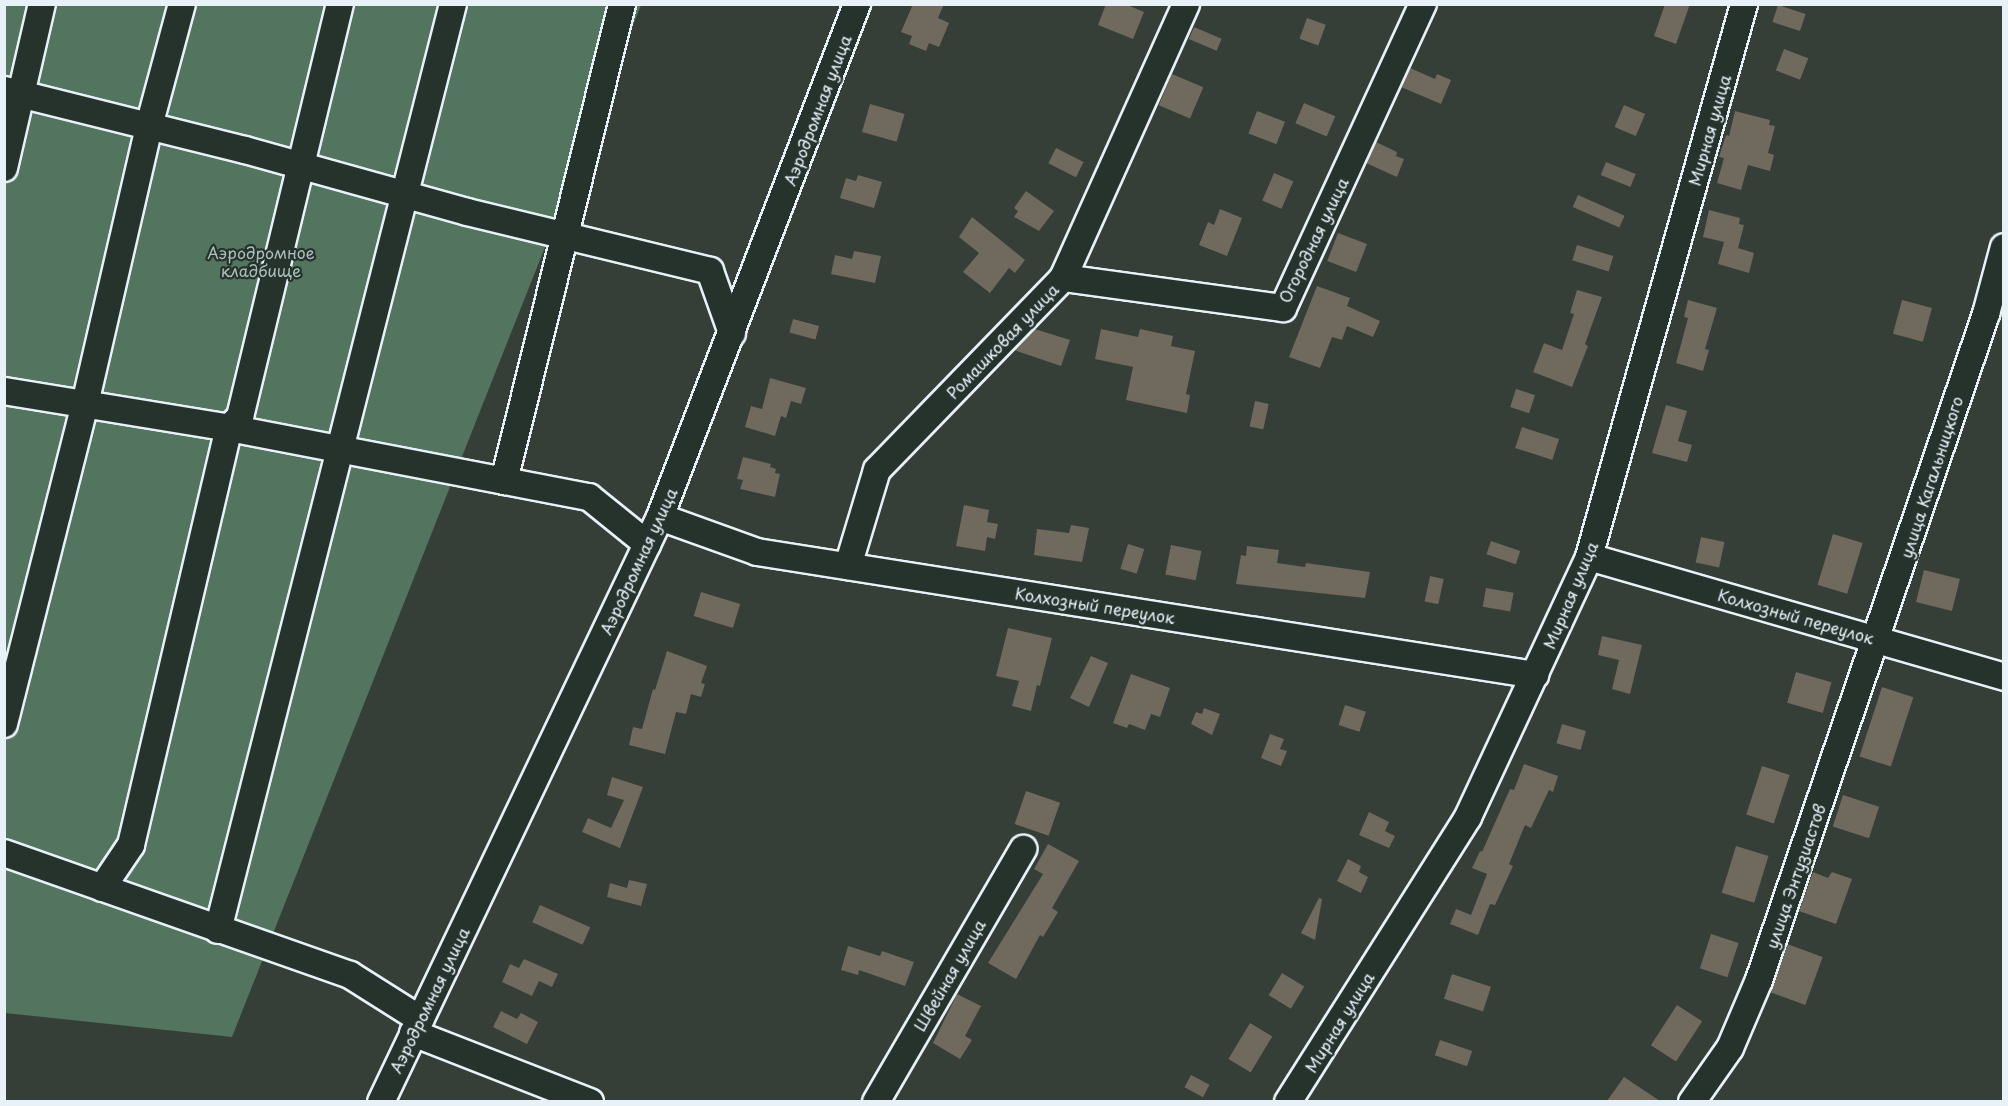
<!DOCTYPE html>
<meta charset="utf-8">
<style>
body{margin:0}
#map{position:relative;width:2008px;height:1106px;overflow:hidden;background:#353e37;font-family:"Playpen Sans",sans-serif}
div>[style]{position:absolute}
.green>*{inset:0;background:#53745e}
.building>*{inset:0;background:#70695e;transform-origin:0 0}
.roads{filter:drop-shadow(2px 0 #e8f1f8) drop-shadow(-2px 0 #e8f1f8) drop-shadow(0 2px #e8f1f8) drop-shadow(0 -2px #e8f1f8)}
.minor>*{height:26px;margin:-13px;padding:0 13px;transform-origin:13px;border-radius:13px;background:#26332d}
span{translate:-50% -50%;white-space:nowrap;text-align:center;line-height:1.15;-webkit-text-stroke:4.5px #26332d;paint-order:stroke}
.street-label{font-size:16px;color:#e8f1f8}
.park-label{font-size:16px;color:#acbfba}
.frame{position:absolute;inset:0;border:6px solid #e8f1f8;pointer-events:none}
</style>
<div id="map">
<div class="green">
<div style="clip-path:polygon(5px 5px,641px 5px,232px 1037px,5px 1013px)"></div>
</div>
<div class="building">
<div style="clip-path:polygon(913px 4px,944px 4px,938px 18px,949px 23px,939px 47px,929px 43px,926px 51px,909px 44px,912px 36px,901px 32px)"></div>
<div style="clip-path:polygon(1106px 4px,1125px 4px,1144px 12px,1133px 39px,1098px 25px)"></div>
<div style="clip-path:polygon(1665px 4px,1690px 4px,1676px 44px,1654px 36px)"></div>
<div style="left:1778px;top:5px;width:29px;height:18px;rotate:18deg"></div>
<div style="left:1307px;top:18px;width:20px;height:22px;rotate:20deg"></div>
<div style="left:1194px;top:27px;width:30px;height:13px;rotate:23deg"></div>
<div style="left:1784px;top:49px;width:26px;height:23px;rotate:21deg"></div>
<div style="clip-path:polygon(1410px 68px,1435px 79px,1437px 74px,1451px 80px,1441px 104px,1401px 87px)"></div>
<div style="left:1172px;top:74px;width:34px;height:34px;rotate:23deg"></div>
<div style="left:1304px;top:103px;width:34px;height:22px;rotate:23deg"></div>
<div style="left:870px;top:104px;width:36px;height:29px;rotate:16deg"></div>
<div style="left:1624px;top:105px;width:23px;height:24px;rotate:23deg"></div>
<div style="left:1257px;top:111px;width:30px;height:24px;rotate:21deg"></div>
<div style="clip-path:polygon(1735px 111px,1770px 120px,1769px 125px,1775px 126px,1768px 153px,1774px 155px,1770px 171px,1748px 165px,1741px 190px,1717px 183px,1724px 158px,1719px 157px,1726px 135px,1729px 136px)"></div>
<div style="clip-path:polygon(1376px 142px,1397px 152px,1396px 156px,1404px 159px,1397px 177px,1366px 163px)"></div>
<div style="left:1056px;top:148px;width:31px;height:17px;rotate:27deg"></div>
<div style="left:1606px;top:162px;width:32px;height:14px;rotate:22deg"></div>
<div style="left:1274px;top:173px;width:21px;height:30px;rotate:23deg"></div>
<div style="clip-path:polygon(858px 175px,882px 182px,874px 208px,840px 198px,846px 178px,856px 181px)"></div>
<div style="clip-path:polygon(1026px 191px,1054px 211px,1039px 231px,1014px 217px,1018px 211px,1014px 208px)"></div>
<div style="left:1578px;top:195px;width:51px;height:13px;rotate:24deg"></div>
<div style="clip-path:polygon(1220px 209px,1242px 218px,1227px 256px,1199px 245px,1208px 222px,1214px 225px)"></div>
<div style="clip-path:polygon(1709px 210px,1740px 218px,1739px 224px,1744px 225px,1738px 248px,1754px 253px,1749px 273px,1718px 264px,1724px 242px,1703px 237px)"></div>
<div style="clip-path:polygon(972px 217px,1025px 260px,1015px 273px,1009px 268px,990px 293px,963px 272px,979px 253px,959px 237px)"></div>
<div style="left:1338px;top:233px;width:31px;height:30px;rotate:21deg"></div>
<div style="left:1577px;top:245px;width:38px;height:16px;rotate:17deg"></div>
<div style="clip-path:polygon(854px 251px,881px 256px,875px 283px,831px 274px,835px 255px,852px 259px)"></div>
<div style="clip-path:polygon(1317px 286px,1350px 298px,1347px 306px,1380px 321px,1373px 337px,1347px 326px,1342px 340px,1332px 337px,1320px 368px,1289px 357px)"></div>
<div style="clip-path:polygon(1577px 290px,1602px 297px,1585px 344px,1588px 346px,1572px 387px,1533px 372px,1544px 343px,1562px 350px,1574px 314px,1570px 313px)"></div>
<div style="clip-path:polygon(1688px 300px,1717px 308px,1705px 349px,1709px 350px,1703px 371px,1676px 363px,1688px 318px,1684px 317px)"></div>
<div style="left:1902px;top:300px;width:31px;height:35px;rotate:15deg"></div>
<div style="left:793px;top:319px;width:27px;height:14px;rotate:15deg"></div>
<div style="clip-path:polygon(1035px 329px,1070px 340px,1061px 366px,1014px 350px)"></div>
<div style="clip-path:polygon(1101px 329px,1138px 337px,1140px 329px,1173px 336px,1171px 346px,1195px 351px,1186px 394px,1190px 395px,1187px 413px,1126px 400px,1133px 367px,1095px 359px)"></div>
<div style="clip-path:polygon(770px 378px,806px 388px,801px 404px,791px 401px,786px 418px,781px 416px,775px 436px,745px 427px,751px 406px,762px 409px)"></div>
<div style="left:1516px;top:389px;width:20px;height:19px;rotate:18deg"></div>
<div style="left:1255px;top:401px;width:14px;height:26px;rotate:12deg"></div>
<div style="clip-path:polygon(1666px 405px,1687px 411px,1678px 441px,1692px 445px,1687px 462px,1652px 453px)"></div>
<div style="left:1522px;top:427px;width:39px;height:22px;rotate:18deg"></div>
<div style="clip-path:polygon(743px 457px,771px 464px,770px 467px,776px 469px,775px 473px,780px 474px,775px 497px,740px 489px,743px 480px,737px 479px)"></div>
<div style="clip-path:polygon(964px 505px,989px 510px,987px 522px,998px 524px,995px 539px,987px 537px,985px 551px,956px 546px)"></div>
<div style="clip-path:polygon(1071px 525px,1089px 528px,1082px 562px,1034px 555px,1037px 529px,1069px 533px)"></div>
<div style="left:1833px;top:534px;width:31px;height:53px;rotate:17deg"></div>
<div style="left:1701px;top:537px;width:24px;height:26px;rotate:12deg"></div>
<div style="left:1491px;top:541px;width:31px;height:14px;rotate:19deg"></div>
<div style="left:1128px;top:544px;width:17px;height:26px;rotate:17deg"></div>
<div style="left:1171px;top:545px;width:31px;height:30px;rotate:11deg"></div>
<div style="clip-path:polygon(1247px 546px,1279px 550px,1277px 563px,1305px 567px,1306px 563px,1370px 572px,1365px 598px,1236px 584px,1241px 555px,1246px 556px)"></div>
<div style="left:1924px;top:570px;width:37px;height:33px;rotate:14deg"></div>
<div style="left:1430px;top:576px;width:14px;height:26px;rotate:12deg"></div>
<div style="left:1486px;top:588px;width:28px;height:19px;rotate:10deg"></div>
<div style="left:701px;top:592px;width:41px;height:25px;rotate:17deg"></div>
<div style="clip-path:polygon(1008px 628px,1052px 638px,1040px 686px,1037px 685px,1031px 711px,1012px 706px,1019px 681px,996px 676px)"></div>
<div style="clip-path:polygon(1602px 636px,1642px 645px,1630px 694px,1612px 689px,1619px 660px,1598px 655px)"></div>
<div style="clip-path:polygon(667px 651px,707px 666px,701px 683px,705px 684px,701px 697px,691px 694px,686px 714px,676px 712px,665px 754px,629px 745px,633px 727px,642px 729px,653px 689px,655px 690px)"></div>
<div style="clip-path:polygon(1091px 656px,1108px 663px,1089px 707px,1070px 698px)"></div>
<div style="left:1796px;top:672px;width:37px;height:32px;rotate:16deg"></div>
<div style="clip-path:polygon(1131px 674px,1170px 688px,1160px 717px,1151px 714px,1145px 730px,1129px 724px,1127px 728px,1113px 723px)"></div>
<div style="left:1882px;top:687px;width:33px;height:73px;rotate:18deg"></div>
<div style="left:1345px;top:705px;width:22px;height:21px;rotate:18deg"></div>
<div style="clip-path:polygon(1204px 708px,1220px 714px,1212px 735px,1191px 724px,1196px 712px,1202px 714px)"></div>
<div style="left:1562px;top:724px;width:25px;height:20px;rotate:16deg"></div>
<div style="clip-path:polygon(1270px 734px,1284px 739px,1280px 749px,1287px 751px,1281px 766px,1261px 758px)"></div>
<div style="clip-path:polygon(1524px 764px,1558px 776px,1553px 792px,1549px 790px,1531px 828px,1525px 825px,1509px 864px,1513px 866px,1495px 905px,1490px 904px,1478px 935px,1450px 924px,1456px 909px,1471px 915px,1487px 874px,1472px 868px,1480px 851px,1482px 852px,1510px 789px,1514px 790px)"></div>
<div style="left:1762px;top:766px;width:29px;height:51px;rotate:18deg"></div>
<div style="clip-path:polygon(612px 777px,643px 787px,620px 848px,582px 832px,588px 818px,611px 828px,624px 800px,607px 795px)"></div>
<div style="left:1026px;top:791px;width:36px;height:35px;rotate:19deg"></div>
<div style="left:1843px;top:795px;width:38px;height:33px;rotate:18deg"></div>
<div style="clip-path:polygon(1369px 812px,1389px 822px,1385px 831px,1395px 836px,1389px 848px,1359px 835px)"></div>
<div style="clip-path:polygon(1048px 844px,1079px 861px,1052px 908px,1058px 912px,1043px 937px,1040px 935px,1016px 979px,988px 963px,1043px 874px,1034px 869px)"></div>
<div style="left:1736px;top:846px;width:34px;height:49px;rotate:17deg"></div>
<div style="clip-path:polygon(1348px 859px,1361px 866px,1359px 872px,1368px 877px,1361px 893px,1337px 881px)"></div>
<div style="clip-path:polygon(1813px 872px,1828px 878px,1832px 872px,1852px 879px,1836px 924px,1799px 911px)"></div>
<div style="clip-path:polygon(629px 880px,647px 884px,641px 906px,607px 897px,610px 883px,627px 888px)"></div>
<div style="clip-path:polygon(1319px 898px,1322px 899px,1315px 940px,1301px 933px)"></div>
<div style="left:540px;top:905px;width:55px;height:19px;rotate:24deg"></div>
<div style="left:1711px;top:934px;width:29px;height:36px;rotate:18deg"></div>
<div style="left:1787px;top:944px;width:38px;height:51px;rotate:20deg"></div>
<div style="clip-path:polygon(848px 946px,880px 956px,882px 951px,914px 962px,905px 986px,859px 970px,858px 975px,841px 970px)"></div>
<div style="clip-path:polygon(524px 959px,558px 974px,552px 987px,539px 981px,532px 996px,502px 982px,510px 964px,519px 968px)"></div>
<div style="left:1282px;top:973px;width:26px;height:26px;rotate:31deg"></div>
<div style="left:1452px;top:974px;width:41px;height:26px;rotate:18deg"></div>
<div style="clip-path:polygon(957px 994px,981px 1006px,965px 1036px,972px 1040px,960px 1059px,933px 1043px)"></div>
<div style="left:1677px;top:1005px;width:30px;height:48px;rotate:33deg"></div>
<div style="clip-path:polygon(501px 1011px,517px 1019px,521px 1013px,538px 1022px,527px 1044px,493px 1027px)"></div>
<div style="left:1250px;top:1023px;width:26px;height:42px;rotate:31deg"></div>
<div style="left:1440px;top:1040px;width:34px;height:16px;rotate:19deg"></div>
<div style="left:1191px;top:1075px;width:21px;height:14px;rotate:28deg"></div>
<div style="clip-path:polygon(1624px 1077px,1660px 1101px,1607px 1101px)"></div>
</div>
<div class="roads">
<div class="minor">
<div style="left:4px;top:90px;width:248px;rotate:14deg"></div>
<div style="left:245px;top:150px;width:230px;rotate:15.6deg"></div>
<div style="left:467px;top:212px;width:250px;rotate:13.6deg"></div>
<div style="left:710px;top:271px;width:66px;rotate:70.5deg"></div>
<div style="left:4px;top:168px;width:168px;rotate:-77deg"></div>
<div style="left:1063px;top:278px;width:222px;rotate:7.8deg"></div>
<div style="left:1283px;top:308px;width:335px;rotate:-65.3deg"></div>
<div style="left:4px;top:391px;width:228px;rotate:9.3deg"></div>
<div style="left:229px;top:428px;width:367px;rotate:10.9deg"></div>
<div style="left:589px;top:497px;width:75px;rotate:39deg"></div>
<div style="left:504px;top:481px;width:491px;rotate:-76.1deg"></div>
<div style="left:660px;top:517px;width:103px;rotate:19.8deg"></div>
<div style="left:757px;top:552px;width:788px;rotate:8.98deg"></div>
<div style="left:1589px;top:557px;width:432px;rotate:16.1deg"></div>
<div style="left:848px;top:566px;width:100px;rotate:-73.2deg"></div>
<div style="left:877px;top:470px;width:267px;rotate:-45.9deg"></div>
<div style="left:1063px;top:278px;width:300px;rotate:-65.8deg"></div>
<div style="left:4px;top:724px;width:330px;rotate:-75.8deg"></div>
<div style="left:85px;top:404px;width:285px;rotate:-77deg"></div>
<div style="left:149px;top:126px;width:126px;rotate:-74.9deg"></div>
<div style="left:4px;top:853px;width:367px;rotate:19.4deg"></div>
<div style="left:350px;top:975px;width:83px;rotate:32.2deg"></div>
<div style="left:102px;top:888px;width:52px;rotate:-56deg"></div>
<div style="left:131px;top:845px;width:428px;rotate:-76.8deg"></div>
<div style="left:229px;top:428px;width:16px;rotate:-45deg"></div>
<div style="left:240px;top:417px;width:425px;rotate:-76.4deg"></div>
<div style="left:218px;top:930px;width:955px;rotate:-75.76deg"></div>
<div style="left:413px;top:1033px;width:190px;rotate:21.3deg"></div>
<div style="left:381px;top:1102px;width:648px;rotate:-64.5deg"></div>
<div style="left:660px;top:517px;width:550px;rotate:-68.99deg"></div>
<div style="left:876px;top:1102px;width:293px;rotate:-59.8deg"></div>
<div style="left:1288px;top:1102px;width:337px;rotate:-57.7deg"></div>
<div style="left:1468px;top:817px;width:287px;rotate:-65deg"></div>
<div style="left:1589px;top:557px;width:574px;rotate:-74.34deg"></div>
<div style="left:1692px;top:1102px;width:66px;rotate:-54.9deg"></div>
<div style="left:1730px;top:1048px;width:74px;rotate:-66.9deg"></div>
<div style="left:1759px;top:980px;width:704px;rotate:-71.18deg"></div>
<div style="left:1986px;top:314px;width:69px;rotate:-75deg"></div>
</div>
</div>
<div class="street-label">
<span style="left:817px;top:110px;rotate:-69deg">Аэродромная улица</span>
<span style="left:1709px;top:130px;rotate:-74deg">Мирная улица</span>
<span style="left:1313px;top:240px;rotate:-64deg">Огородная улица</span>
<span style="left:1002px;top:341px;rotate:-46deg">Ромашковая улица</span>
<span style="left:1931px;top:477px;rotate:-72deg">улица Кагальницкого</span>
<span style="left:638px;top:561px;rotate:-65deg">Аэродромная улица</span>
<span style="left:1570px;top:595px;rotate:-67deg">Мирная улица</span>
<span style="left:1095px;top:605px;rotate:9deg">Колхозный переулок</span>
<span style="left:1796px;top:616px;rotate:16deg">Колхозный переулок</span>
<span style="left:1795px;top:876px;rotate:-71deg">улица Энтузиастов</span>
<span style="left:949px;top:975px;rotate:-60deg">Швейная улица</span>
<span style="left:429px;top:1000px;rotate:-64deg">Аэродромная улица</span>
<span style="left:1339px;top:1022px;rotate:-58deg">Мирная улица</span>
</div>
<div class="park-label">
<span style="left:261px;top:261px">Аэродромное<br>кладбище</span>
</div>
<div class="frame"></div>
</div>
